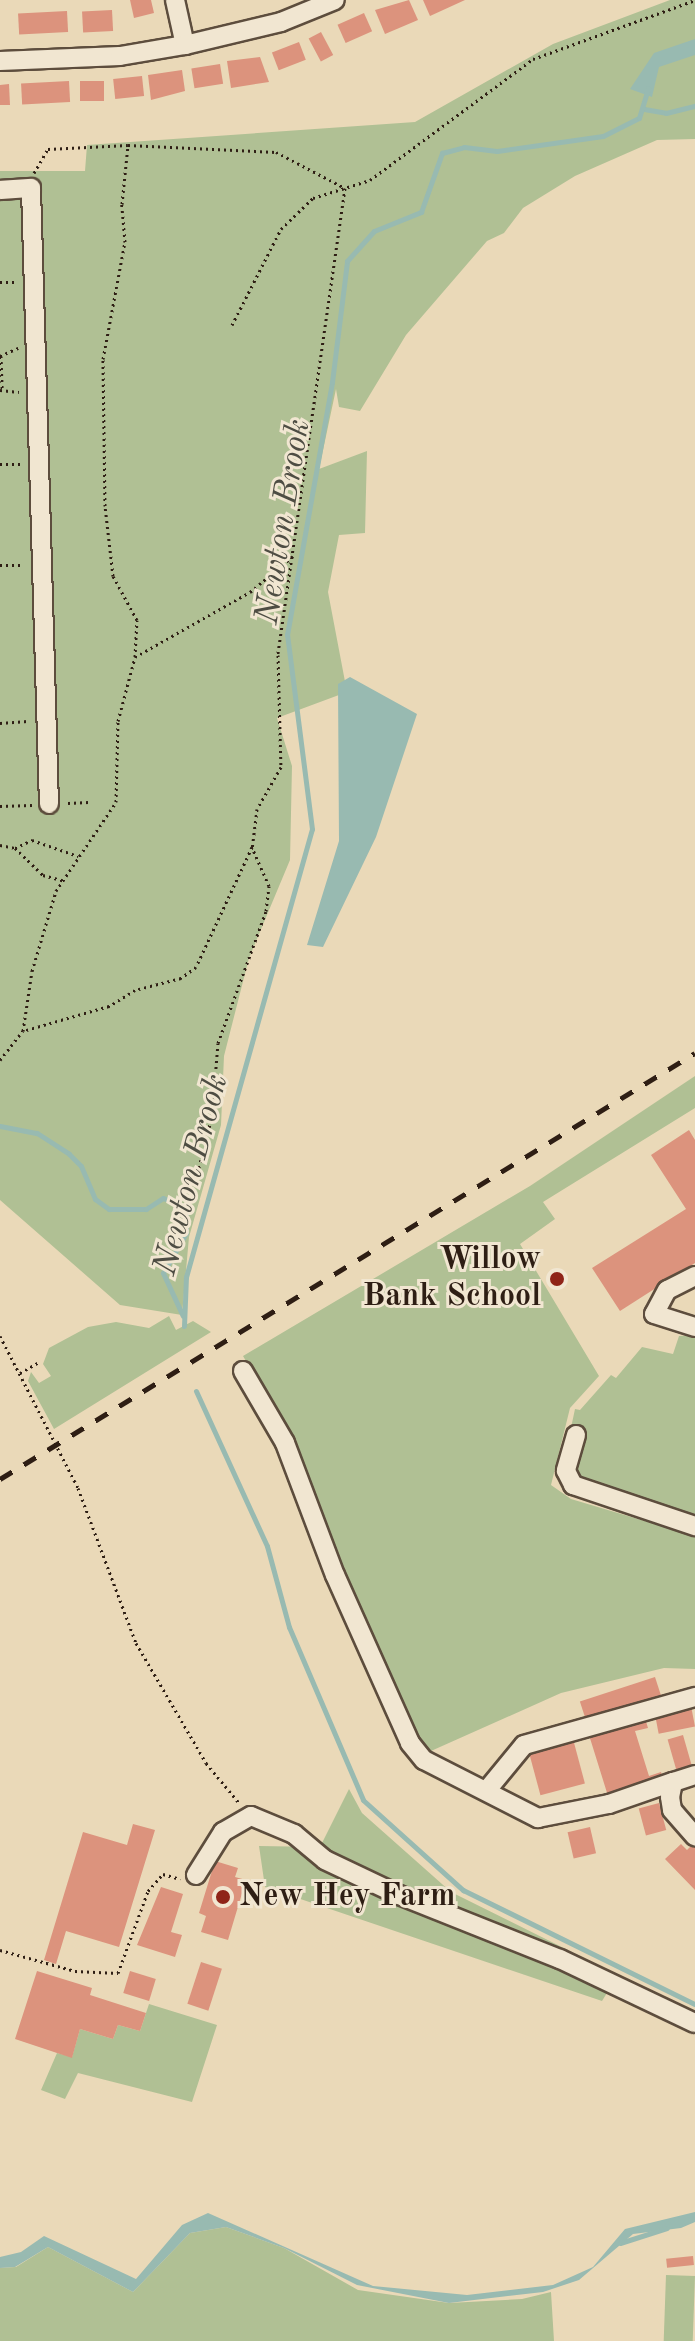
<!DOCTYPE html>
<style>
body{margin:0}
#map{position:relative;width:695px;height:2341px;overflow:hidden;background:#ead9b8;font-family:"Old Standard TT",serif}
div>[style]{position:absolute}
.green>*{inset:0;background:#b0c094;transform-origin:0 0}
.water>*{inset:0;background:#98bab1}
.stream>*{height:5px;margin:-2.5px;padding:0 2.5px;transform-origin:2.5px;border-radius:2.5px;background:#98bab1}
.building>*{inset:0;background:#dc937d;transform-origin:0 0}
.path>*{height:3px;margin-top:-1.5px;transform-origin:0;background:repeating-linear-gradient(90deg,#2e1e14 0 2px,transparent 0 6px)}
.roads{filter:drop-shadow(2px 0 #5d4d3d) drop-shadow(-2px 0 #5d4d3d) drop-shadow(0 2px #5d4d3d) drop-shadow(0 -2px #5d4d3d)}
.minor>*{height:18px;margin:-9px;padding:0 9px;transform-origin:9px;border-radius:9px;background:#f1e6d1}
.rail>*{height:5px;margin-top:-2.5px;transform-origin:0;background:repeating-linear-gradient(90deg,#2e1e14 0 14px,transparent 0 28px)}
.dots>*{width:22px;height:22px;translate:-50% -50%;box-sizing:border-box;border:4px solid #f1e6d1;border-radius:50%}
span{translate:-50% -50%;white-space:nowrap;text-align:center;line-height:1.15;-webkit-text-stroke:6px #f1e6d1;paint-order:stroke}
.poi-label{font-size:32px;color:#2e1e14;font-weight:700}
.right{translate:-100% -50%;text-align:right}
.left{translate:0 -50%;text-align:left}
.water-label{font-size:34px;color:#4e4d43;font-style:italic}
</style>
<div id="map">
<div class="green">
<div style="clip-path:polygon(670px 0,695px 0,695px 139px,657px 140px,575px 176px,523px 208px,504px 233px,487px 241px,406px 335px,360px 411px,339px 407px,336px 389px,319px 469px,367px 451px,365px 533px,339px 535px,328px 592px,347px 692px,277px 718px,292px 766px,290px 860px,249px 958px,224px 1056px,221px 1125px,189px 1237px,182px 1315px,120px 1305px,0 1200px,0 171px,85px 171px,87px 145px,415px 122px,553px 44px)"></div>
<div style="clip-path:polygon(695px 1076px,695px 1108px,543px 1202px,555px 1219px,520px 1244px,599px 1376px,570px 1408px,551px 1485px,571px 1499px,695px 1536px,695px 1669px,664px 1668px,561px 1693px,422px 1755px,345px 1586px,292px 1440px,243px 1356px,530px 1186px)"></div>
<div style="clip-path:polygon(169px 1316px,176px 1330px,193px 1321px,211px 1332px,54px 1429px,28px 1381px,31px 1372px,39px 1383px,51px 1376px,43px 1364px,49px 1348px,88px 1327px,116px 1322px,149px 1328px)"></div>
<div style="clip-path:polygon(695px 1335px,695px 1531px,559px 1484px,575px 1409px,580px 1410px,611px 1375px,616px 1378px,642px 1347px,673px 1354px,679px 1336px)"></div>
<div style="clip-path:polygon(349px 1789px,362px 1813px,451px 1892px,618px 1975px,602px 2001px,265px 1887px,259px 1846px,320px 1847px)"></div>
<div style="clip-path:polygon(149px 2004px,217px 2025px,192px 2102px,78px 2073px,65px 2099px,41px 2090px,57px 2053px,72px 2057px,80px 2029px,113px 2039px,118px 2025px,140px 2031px)"></div>
<div style="clip-path:polygon(226px 2227px,284px 2248px,358px 2290px,449px 2303px,522px 2299px,551px 2292px,554px 2341px,0 2341px,0 2268px,16px 2267px,48px 2247px,133px 2292px,190px 2233px)"></div>
<div style="left:666px;top:2275px;width:29px;height:66px;rotate:2deg"></div>
</div>
<div class="water">
<div style="clip-path:polygon(695px 39px,695px 55px,659px 67px,652px 97px,630px 89px,654px 53px)"></div>
<div style="clip-path:polygon(350px 677px,417px 714px,376px 837px,323px 947px,307px 945px,339px 841px,338px 684px)"></div>
<div style="clip-path:polygon(695px 2212px,695px 2222px,681px 2228px,633px 2234px,579px 2280px,543px 2292px,449px 2303px,357px 2285px,284px 2248px,226px 2227px,190px 2233px,133px 2292px,48px 2247px,15px 2267px,0 2268px,0 2257px,21px 2252px,44px 2236px,136px 2279px,182px 2225px,208px 2213px,373px 2286px,467px 2295px,553px 2285px,593px 2267px,625px 2229px)"></div>
</div>
<div class="stream">
<div style="left:644px;top:109px;width:22px;rotate:10deg"></div>
<div style="left:666px;top:113px;width:30px;rotate:-14deg"></div>
<div style="left:0;top:1126px;width:38px;rotate:11deg"></div>
<div style="left:37px;top:1133px;width:38px;rotate:33deg"></div>
<div style="left:69px;top:1154px;width:17px;rotate:45deg"></div>
<div style="left:81px;top:1166px;width:36px;rotate:67deg"></div>
<div style="left:95px;top:1199px;width:17px;rotate:36deg"></div>
<div style="left:109px;top:1209px;width:37px"></div>
<div style="left:146px;top:1209px;width:20px;rotate:-33deg"></div>
<div style="left:163px;top:1198px;width:25px;rotate:21deg"></div>
<div style="left:186px;top:1207px;width:26px;rotate:90deg"></div>
<div style="left:186px;top:1233px;width:46px;rotate:119.9deg"></div>
<div style="left:163px;top:1273px;width:47px;rotate:65.1deg"></div>
<div style="left:184px;top:1326px;width:49px;rotate:-87.7deg"></div>
<div style="left:186px;top:1277px;width:465px;rotate:-74.3deg"></div>
<div style="left:312px;top:829px;width:196px;rotate:-97.3deg"></div>
<div style="left:287px;top:635px;width:257px;rotate:-79.9deg"></div>
<div style="left:332px;top:382px;width:122px;rotate:-82.9deg"></div>
<div style="left:347px;top:261px;width:40px;rotate:-48deg"></div>
<div style="left:374px;top:231px;width:51px;rotate:-22deg"></div>
<div style="left:421px;top:212px;width:63px;rotate:-70.4deg"></div>
<div style="left:442px;top:153px;width:23px;rotate:-15deg"></div>
<div style="left:464px;top:147px;width:33px;rotate:7deg"></div>
<div style="left:497px;top:151px;width:107px;rotate:-8.1deg"></div>
<div style="left:603px;top:136px;width:40px;rotate:-26.6deg"></div>
<div style="left:639px;top:118px;width:31px;rotate:-73deg"></div>
<div style="left:196px;top:1391px;width:170px;rotate:65.4deg"></div>
<div style="left:267px;top:1546px;width:84px;rotate:74.8deg"></div>
<div style="left:289px;top:1627px;width:188px;rotate:66.8deg"></div>
<div style="left:363px;top:1800px;width:135px;rotate:42deg"></div>
<div style="left:463px;top:1890px;width:258px;rotate:26.2deg"></div>
<div style="left:620px;top:2243px;width:49px;rotate:-17.7deg"></div>
</div>
<div class="building">
<div style="clip-path:polygon(130px 0,151px 0,154px 13px,134px 18px)"></div>
<div style="clip-path:polygon(409px 0,418px 20px,385px 34px,375px 10px)"></div>
<div style="clip-path:polygon(423px 0,465px 0,430px 16px)"></div>
<div style="left:112px;top:10px;width:21px;height:30px;rotate:87deg"></div>
<div style="left:67px;top:11px;width:21px;height:49px;rotate:87deg"></div>
<div style="left:364px;top:13px;width:20px;height:29px;rotate:66deg"></div>
<div style="left:321px;top:32px;width:26px;height:14px;rotate:62deg"></div>
<div style="left:299px;top:42px;width:19px;height:29px;rotate:69deg"></div>
<div style="clip-path:polygon(260px 57px,269px 82px,231px 88px,227px 61px)"></div>
<div style="left:220px;top:64px;width:20px;height:29px;rotate:81deg"></div>
<div style="clip-path:polygon(182px 70px,185px 91px,151px 100px,148px 75px)"></div>
<div style="left:142px;top:76px;width:20px;height:29px;rotate:84deg"></div>
<div style="left:69px;top:81px;width:21px;height:48px;rotate:87deg"></div>
<div style="left:80px;top:81px;width:24px;height:20px"></div>
<div style="clip-path:polygon(9px 84px,10px 105px,0 105px,0 85px)"></div>
<div style="clip-path:polygon(689px 1130px,695px 1140px,695px 1263px,620px 1311px,592px 1268px,686px 1209px,651px 1155px)"></div>
<div style="left:655px;top:1677px;width:22px;height:79px;rotate:72deg"></div>
<div style="left:691px;top:1706px;width:21px;height:37px;rotate:79deg"></div>
<div style="clip-path:polygon(645px 1718px,648px 1728px,635px 1731px,649px 1776px,661px 1772px,663px 1779px,608px 1796px,589px 1735px)"></div>
<div style="left:683px;top:1735px;width:33px;height:16px;rotate:74deg"></div>
<div style="left:573px;top:1739px;width:46px;height:46px;rotate:75deg"></div>
<div style="left:659px;top:1803px;width:28px;height:21px;rotate:75deg"></div>
<div style="clip-path:polygon(133px 1824px,155px 1830px,119px 1947px,66px 1931px,56px 1964px,44px 1960px,83px 1832px,127px 1845px)"></div>
<div style="left:590px;top:1827px;width:27px;height:23px;rotate:77deg"></div>
<div style="clip-path:polygon(695px 1842px,695px 1890px,665px 1859px,681px 1844px,687px 1850px)"></div>
<div style="clip-path:polygon(215px 1861px,238px 1868px,235px 1877px,246px 1880px,228px 1940px,201px 1932px,206px 1916px,199px 1913px)"></div>
<div style="clip-path:polygon(161px 1887px,183px 1894px,171px 1932px,182px 1935px,175px 1957px,137px 1945px)"></div>
<div style="left:201px;top:1962px;width:22px;height:44px;rotate:18deg"></div>
<div style="clip-path:polygon(37px 1971px,92px 1988px,90px 1995px,146px 2013px,140px 2031px,118px 2025px,113px 2039px,80px 2029px,72px 2058px,15px 2039px)"></div>
<div style="left:130px;top:1971px;width:27px;height:23px;rotate:17deg"></div>
<div style="left:693px;top:2256px;width:9px;height:27px;rotate:84deg"></div>
</div>
<div class="path">
<div style="left:34px;top:173px;width:28px;rotate:-60deg"></div>
<div style="left:48px;top:149px;width:80px;rotate:-2.9deg"></div>
<div style="left:0;top:282px;width:16px"></div>
<div style="left:232px;top:325px;width:108px;rotate:-63deg"></div>
<div style="left:281px;top:229px;width:45px;rotate:-44.1deg"></div>
<div style="left:313px;top:198px;width:60px;rotate:-17.5deg"></div>
<div style="left:370px;top:180px;width:203px;rotate:-36.6deg"></div>
<div style="left:533px;top:59px;width:172px;rotate:-20deg"></div>
<div style="left:0;top:356px;width:20px;rotate:-24deg"></div>
<div style="left:1px;top:356px;width:35px;rotate:88deg"></div>
<div style="left:0;top:390px;width:19px;rotate:6deg"></div>
<div style="left:0;top:464px;width:24px"></div>
<div style="left:0;top:565px;width:24px"></div>
<div style="left:135px;top:657px;width:132px;rotate:-29.5deg"></div>
<div style="left:250px;top:592px;width:56px;rotate:-39.9deg"></div>
<div style="left:0;top:723px;width:28px;rotate:-4deg"></div>
<div style="left:68px;top:803px;width:21px;rotate:-3deg"></div>
<div style="left:0;top:806px;width:32px;rotate:-2deg"></div>
<div style="left:0;top:845px;width:15px;rotate:11deg"></div>
<div style="left:15px;top:848px;width:39px;rotate:44deg"></div>
<div style="left:43px;top:875px;width:20px;rotate:15deg"></div>
<div style="left:15px;top:848px;width:19px;rotate:-25deg"></div>
<div style="left:32px;top:840px;width:49px;rotate:19.2deg"></div>
<div style="left:0;top:1060px;width:37px;rotate:-52deg"></div>
<div style="left:23px;top:1031px;width:61px;rotate:-81.5deg"></div>
<div style="left:32px;top:971px;width:84px;rotate:-73.3deg"></div>
<div style="left:56px;top:891px;width:107px;rotate:-56deg"></div>
<div style="left:116px;top:802px;width:81px;rotate:-88.6deg"></div>
<div style="left:118px;top:721px;width:66px;rotate:-75.1deg"></div>
<div style="left:135px;top:657px;width:37px;rotate:-87deg"></div>
<div style="left:137px;top:620px;width:50px;rotate:-118.6deg"></div>
<div style="left:113px;top:576px;width:70px;rotate:-96.5deg"></div>
<div style="left:105px;top:506px;width:147px;rotate:-90.8deg"></div>
<div style="left:103px;top:359px;width:119px;rotate:-79.4deg"></div>
<div style="left:125px;top:242px;width:38px;rotate:-95deg"></div>
<div style="left:122px;top:204px;width:59px;rotate:-84.2deg"></div>
<div style="left:128px;top:145px;width:148px;rotate:2.7deg"></div>
<div style="left:276px;top:152px;width:78px;rotate:27.6deg"></div>
<div style="left:345px;top:188px;width:472px;rotate:98.2deg"></div>
<div style="left:278px;top:655px;width:112px;rotate:88.5deg"></div>
<div style="left:281px;top:767px;width:48px;rotate:119.7deg"></div>
<div style="left:257px;top:809px;width:38px;rotate:97deg"></div>
<div style="left:252px;top:847px;width:132px;rotate:115deg"></div>
<div style="left:196px;top:967px;width:19px;rotate:144deg"></div>
<div style="left:181px;top:978px;width:48px;rotate:165.4deg"></div>
<div style="left:135px;top:990px;width:31px;rotate:148deg"></div>
<div style="left:109px;top:1006px;width:90px;rotate:163.8deg"></div>
<div style="left:193px;top:1191px;width:77px;rotate:-75.8deg"></div>
<div style="left:212px;top:1116px;width:73px;rotate:-85.3deg"></div>
<div style="left:218px;top:1043px;width:140px;rotate:-70deg"></div>
<div style="left:266px;top:911px;width:25px;rotate:-83deg"></div>
<div style="left:269px;top:886px;width:43px;rotate:-113.6deg"></div>
<div style="left:0;top:1336px;width:171px;rotate:62.8deg"></div>
<div style="left:78px;top:1488px;width:165px;rotate:69.5deg"></div>
<div style="left:136px;top:1643px;width:139px;rotate:59.7deg"></div>
<div style="left:206px;top:1763px;width:53px;rotate:50.3deg"></div>
<div style="left:20px;top:1373px;width:22px;rotate:-30deg"></div>
<div style="left:0;top:1950px;width:78px;rotate:15.6deg"></div>
<div style="left:75px;top:1971px;width:43px;rotate:2.7deg"></div>
<div style="left:118px;top:1973px;width:87px;rotate:-69.9deg"></div>
<div style="left:148px;top:1891px;width:23px;rotate:-49deg"></div>
<div style="left:163px;top:1874px;width:18px;rotate:16deg"></div>
</div>
<div class="roads">
<div class="minor">
<div style="left:175px;top:0;width:46px;rotate:77.5deg"></div>
<div style="left:0;top:61px;width:120px;rotate:-2.4deg"></div>
<div style="left:120px;top:56px;width:66px;rotate:-9.6deg"></div>
<div style="left:185px;top:45px;width:99px;rotate:-13.5deg"></div>
<div style="left:281px;top:22px;width:58px;rotate:-22.2deg"></div>
<div style="left:0;top:190px;width:31px;rotate:-4deg"></div>
<div style="left:31px;top:188px;width:616px;rotate:88.33deg"></div>
<div style="left:695px;top:1276px;width:31px;rotate:153deg"></div>
<div style="left:667px;top:1290px;width:27px;rotate:118deg"></div>
<div style="left:654px;top:1314px;width:43px;rotate:17.6deg"></div>
<div style="left:243px;top:1371px;width:83px;rotate:59.7deg"></div>
<div style="left:285px;top:1443px;width:141px;rotate:69.3deg"></div>
<div style="left:335px;top:1575px;width:184px;rotate:65.9deg"></div>
<div style="left:410px;top:1743px;width:22px;rotate:51deg"></div>
<div style="left:424px;top:1760px;width:128px;rotate:27deg"></div>
<div style="left:538px;top:1818px;width:72px;rotate:-11.2deg"></div>
<div style="left:609px;top:1804px;width:68px;rotate:-19deg"></div>
<div style="left:576px;top:1435px;width:37px;rotate:106deg"></div>
<div style="left:566px;top:1471px;width:16px;rotate:63deg"></div>
<div style="left:573px;top:1485px;width:129px;rotate:18.6deg"></div>
<div style="left:695px;top:1775px;width:23px;rotate:162deg"></div>
<div style="left:673px;top:1782px;width:15px;rotate:101deg"></div>
<div style="left:670px;top:1797px;width:13px;rotate:81deg"></div>
<div style="left:672px;top:1810px;width:35px;rotate:49deg"></div>
<div style="left:487px;top:1790px;width:58px;rotate:-50.6deg"></div>
<div style="left:524px;top:1745px;width:178px;rotate:-15.7deg"></div>
<div style="left:196px;top:1875px;width:51px;rotate:-57.9deg"></div>
<div style="left:223px;top:1832px;width:32px;rotate:-30deg"></div>
<div style="left:251px;top:1816px;width:47px;rotate:22.7deg"></div>
<div style="left:294px;top:1834px;width:40px;rotate:40deg"></div>
<div style="left:325px;top:1860px;width:82px;rotate:25.3deg"></div>
<div style="left:399px;top:1895px;width:173px;rotate:21.7deg"></div>
<div style="left:560px;top:1959px;width:149px;rotate:25.4deg"></div>
</div>
</div>
<div class="rail">
<div style="left:0;top:1479px;width:815px;rotate:-31.51deg"></div>
</div>
<div class="dots">
<div style="left:557px;top:1279px;background:#8f2418"></div>
<div style="left:223px;top:1897px;background:#8f2418"></div>
</div>
<div class="poi-label">
<span class="right" style="left:541px;top:1279px">Willow<br>Bank School</span>
<span class="left" style="left:239px;top:1897px">New Hey Farm</span>
</div>
<div class="water-label">
<span style="left:284px;top:522px;rotate:-81deg">Newton Brook</span>
<span style="left:192px;top:1175px;rotate:-75deg">Newton Brook</span>
</div>
</div>
